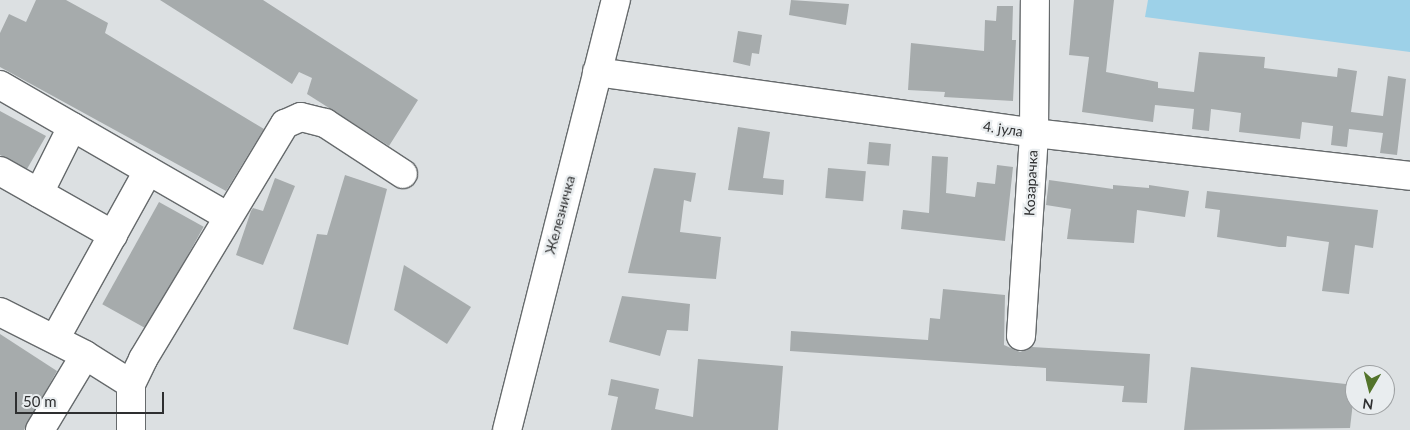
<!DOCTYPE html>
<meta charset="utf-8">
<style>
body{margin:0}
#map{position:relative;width:1410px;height:430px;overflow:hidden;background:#dce0e2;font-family:Lato,sans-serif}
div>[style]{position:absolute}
.green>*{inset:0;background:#9dd1e8}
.building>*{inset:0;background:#a6abac;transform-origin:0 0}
.roads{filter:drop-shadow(1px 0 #666a6c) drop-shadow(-1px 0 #666a6c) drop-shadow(0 1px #666a6c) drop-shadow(0 -1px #666a6c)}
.minor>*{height:28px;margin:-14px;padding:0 14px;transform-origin:14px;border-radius:14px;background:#fff}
span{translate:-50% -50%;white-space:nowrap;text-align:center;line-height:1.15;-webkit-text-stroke:4.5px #e9edef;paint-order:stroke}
.street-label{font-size:14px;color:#2e2f30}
.north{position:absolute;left:1345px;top:365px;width:50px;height:50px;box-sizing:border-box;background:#e9edef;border:1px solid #9ea1a3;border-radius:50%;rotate:188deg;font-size:14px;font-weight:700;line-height:20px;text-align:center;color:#2e2f30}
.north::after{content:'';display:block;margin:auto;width:18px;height:22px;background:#53742b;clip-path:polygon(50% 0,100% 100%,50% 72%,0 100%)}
.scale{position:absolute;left:15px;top:392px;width:149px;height:22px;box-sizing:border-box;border:2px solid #2e2f30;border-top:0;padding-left:6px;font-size:15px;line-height:18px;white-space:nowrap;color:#2e2f30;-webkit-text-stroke:4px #e9edef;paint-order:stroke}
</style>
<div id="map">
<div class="green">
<div style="clip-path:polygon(1148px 0,1410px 0,1410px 52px,1145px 17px)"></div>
</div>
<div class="building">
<div style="clip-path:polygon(36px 0,66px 0,108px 23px,105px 33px,264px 129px,226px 191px,0 67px,0 33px,9px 14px,26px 22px)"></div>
<div style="clip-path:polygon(160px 0,263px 0,418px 100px,389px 146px,307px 94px,312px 78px,299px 72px,292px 84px)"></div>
<div style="clip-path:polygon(791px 0,849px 4px,846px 25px,789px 15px)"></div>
<div style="clip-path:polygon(1074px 0,1114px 0,1106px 72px,1158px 82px,1158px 88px,1194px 92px,1199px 52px,1265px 57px,1264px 68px,1337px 77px,1338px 68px,1357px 71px,1351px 112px,1383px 116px,1388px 76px,1406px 79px,1397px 155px,1380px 153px,1383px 133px,1349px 129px,1347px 147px,1331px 145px,1333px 126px,1302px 122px,1300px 139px,1239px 132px,1241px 113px,1211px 109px,1209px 131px,1192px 129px,1194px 109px,1155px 105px,1153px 122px,1082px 112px,1089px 57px,1069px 55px)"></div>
<div style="clip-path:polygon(997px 6px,1013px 6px,1012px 40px,1016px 40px,1013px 101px,944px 97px,945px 92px,908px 90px,911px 43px,984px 51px,985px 20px,996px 21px)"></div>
<div style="clip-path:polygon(738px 31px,762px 35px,759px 54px,752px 53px,750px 66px,733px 62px)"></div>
<div style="clip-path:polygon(0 111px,46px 136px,27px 169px,0 155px)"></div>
<div style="clip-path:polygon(738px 127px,770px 132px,763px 178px,784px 180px,783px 195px,728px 190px)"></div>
<div style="left:869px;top:142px;width:22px;height:22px;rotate:5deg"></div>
<div style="clip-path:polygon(932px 156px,948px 157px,946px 193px,975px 197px,977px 182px,995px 184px,997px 165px,1013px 167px,1005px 241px,901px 229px,903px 210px,929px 213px)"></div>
<div style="clip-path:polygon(654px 168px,696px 173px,691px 202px,684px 200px,680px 232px,721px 237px,716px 279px,628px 273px)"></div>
<div style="left:828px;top:168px;width:38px;height:30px;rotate:5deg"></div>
<div style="clip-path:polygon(345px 175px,387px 189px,348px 345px,293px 329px,317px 234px,327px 235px)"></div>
<div style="clip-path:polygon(275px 178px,295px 186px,263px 265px,236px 255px,251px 211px,253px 208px,263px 211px)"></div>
<div style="clip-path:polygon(1049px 180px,1113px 189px,1113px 185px,1149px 188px,1149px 185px,1189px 191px,1185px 217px,1137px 210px,1134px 243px,1067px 239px,1071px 209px,1046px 205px)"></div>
<div style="clip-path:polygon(1207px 191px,1378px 210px,1373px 248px,1355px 245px,1349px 294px,1322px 291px,1329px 242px,1287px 236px,1286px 247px,1279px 247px,1217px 237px,1220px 210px,1205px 208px)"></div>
<div style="left:159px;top:202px;width:51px;height:117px;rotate:29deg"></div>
<div style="clip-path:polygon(404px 265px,471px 307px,447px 344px,394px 310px)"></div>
<div style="clip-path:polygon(943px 289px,1005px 295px,1004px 345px,1020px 352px,1032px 347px,1150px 354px,1147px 403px,1122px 402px,1124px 386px,1046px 381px,1046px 368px,790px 351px,791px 331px,928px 340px,930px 318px,940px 319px)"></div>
<div style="clip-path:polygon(622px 296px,690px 304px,688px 331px,667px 330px,660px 356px,609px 342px)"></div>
<div style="clip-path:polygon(0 334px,57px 371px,24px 430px,0 430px)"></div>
<div style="clip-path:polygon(698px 359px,783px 366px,778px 430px,611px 430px,618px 397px,608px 395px,611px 379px,659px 389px,655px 409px,693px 417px)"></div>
<div style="clip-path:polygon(1191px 367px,1355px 385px,1350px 428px,1184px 430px)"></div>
</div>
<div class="roads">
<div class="minor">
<div style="left:597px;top:72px;width:441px;rotate:7.9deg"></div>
<div style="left:1034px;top:133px;width:378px;rotate:6.5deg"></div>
<div style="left:0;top:85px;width:262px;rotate:30deg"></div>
<div style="left:0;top:171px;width:130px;rotate:29.5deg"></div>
<div style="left:39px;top:193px;width:74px;rotate:-63.4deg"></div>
<div style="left:0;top:312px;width:95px;rotate:26.8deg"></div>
<div style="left:85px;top:355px;width:54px;rotate:32.2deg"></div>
<div style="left:1021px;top:336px;width:203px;rotate:-86.3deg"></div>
<div style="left:1034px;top:133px;width:133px;rotate:-89.6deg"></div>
<div style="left:55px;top:339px;width:192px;rotate:-61deg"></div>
<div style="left:40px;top:430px;width:87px;rotate:-59deg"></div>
<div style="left:131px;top:430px;width:46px;rotate:-90deg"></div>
<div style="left:131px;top:384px;width:28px;rotate:-64deg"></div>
<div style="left:143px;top:359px;width:275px;rotate:-58.9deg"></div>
<div style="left:285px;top:124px;width:17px;rotate:-24deg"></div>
<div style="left:301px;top:117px;width:25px;rotate:14deg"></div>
<div style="left:325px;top:123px;width:93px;rotate:33.2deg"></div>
<div style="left:507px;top:430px;width:444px;rotate:-75.8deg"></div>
</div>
</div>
<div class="street-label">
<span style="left:1003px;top:129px;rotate:8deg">4. јула</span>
<span style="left:1031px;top:183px;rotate:-87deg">Козарачка</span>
<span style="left:560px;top:215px;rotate:-75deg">Железничка</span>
</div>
<div class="north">N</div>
<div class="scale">50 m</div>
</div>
